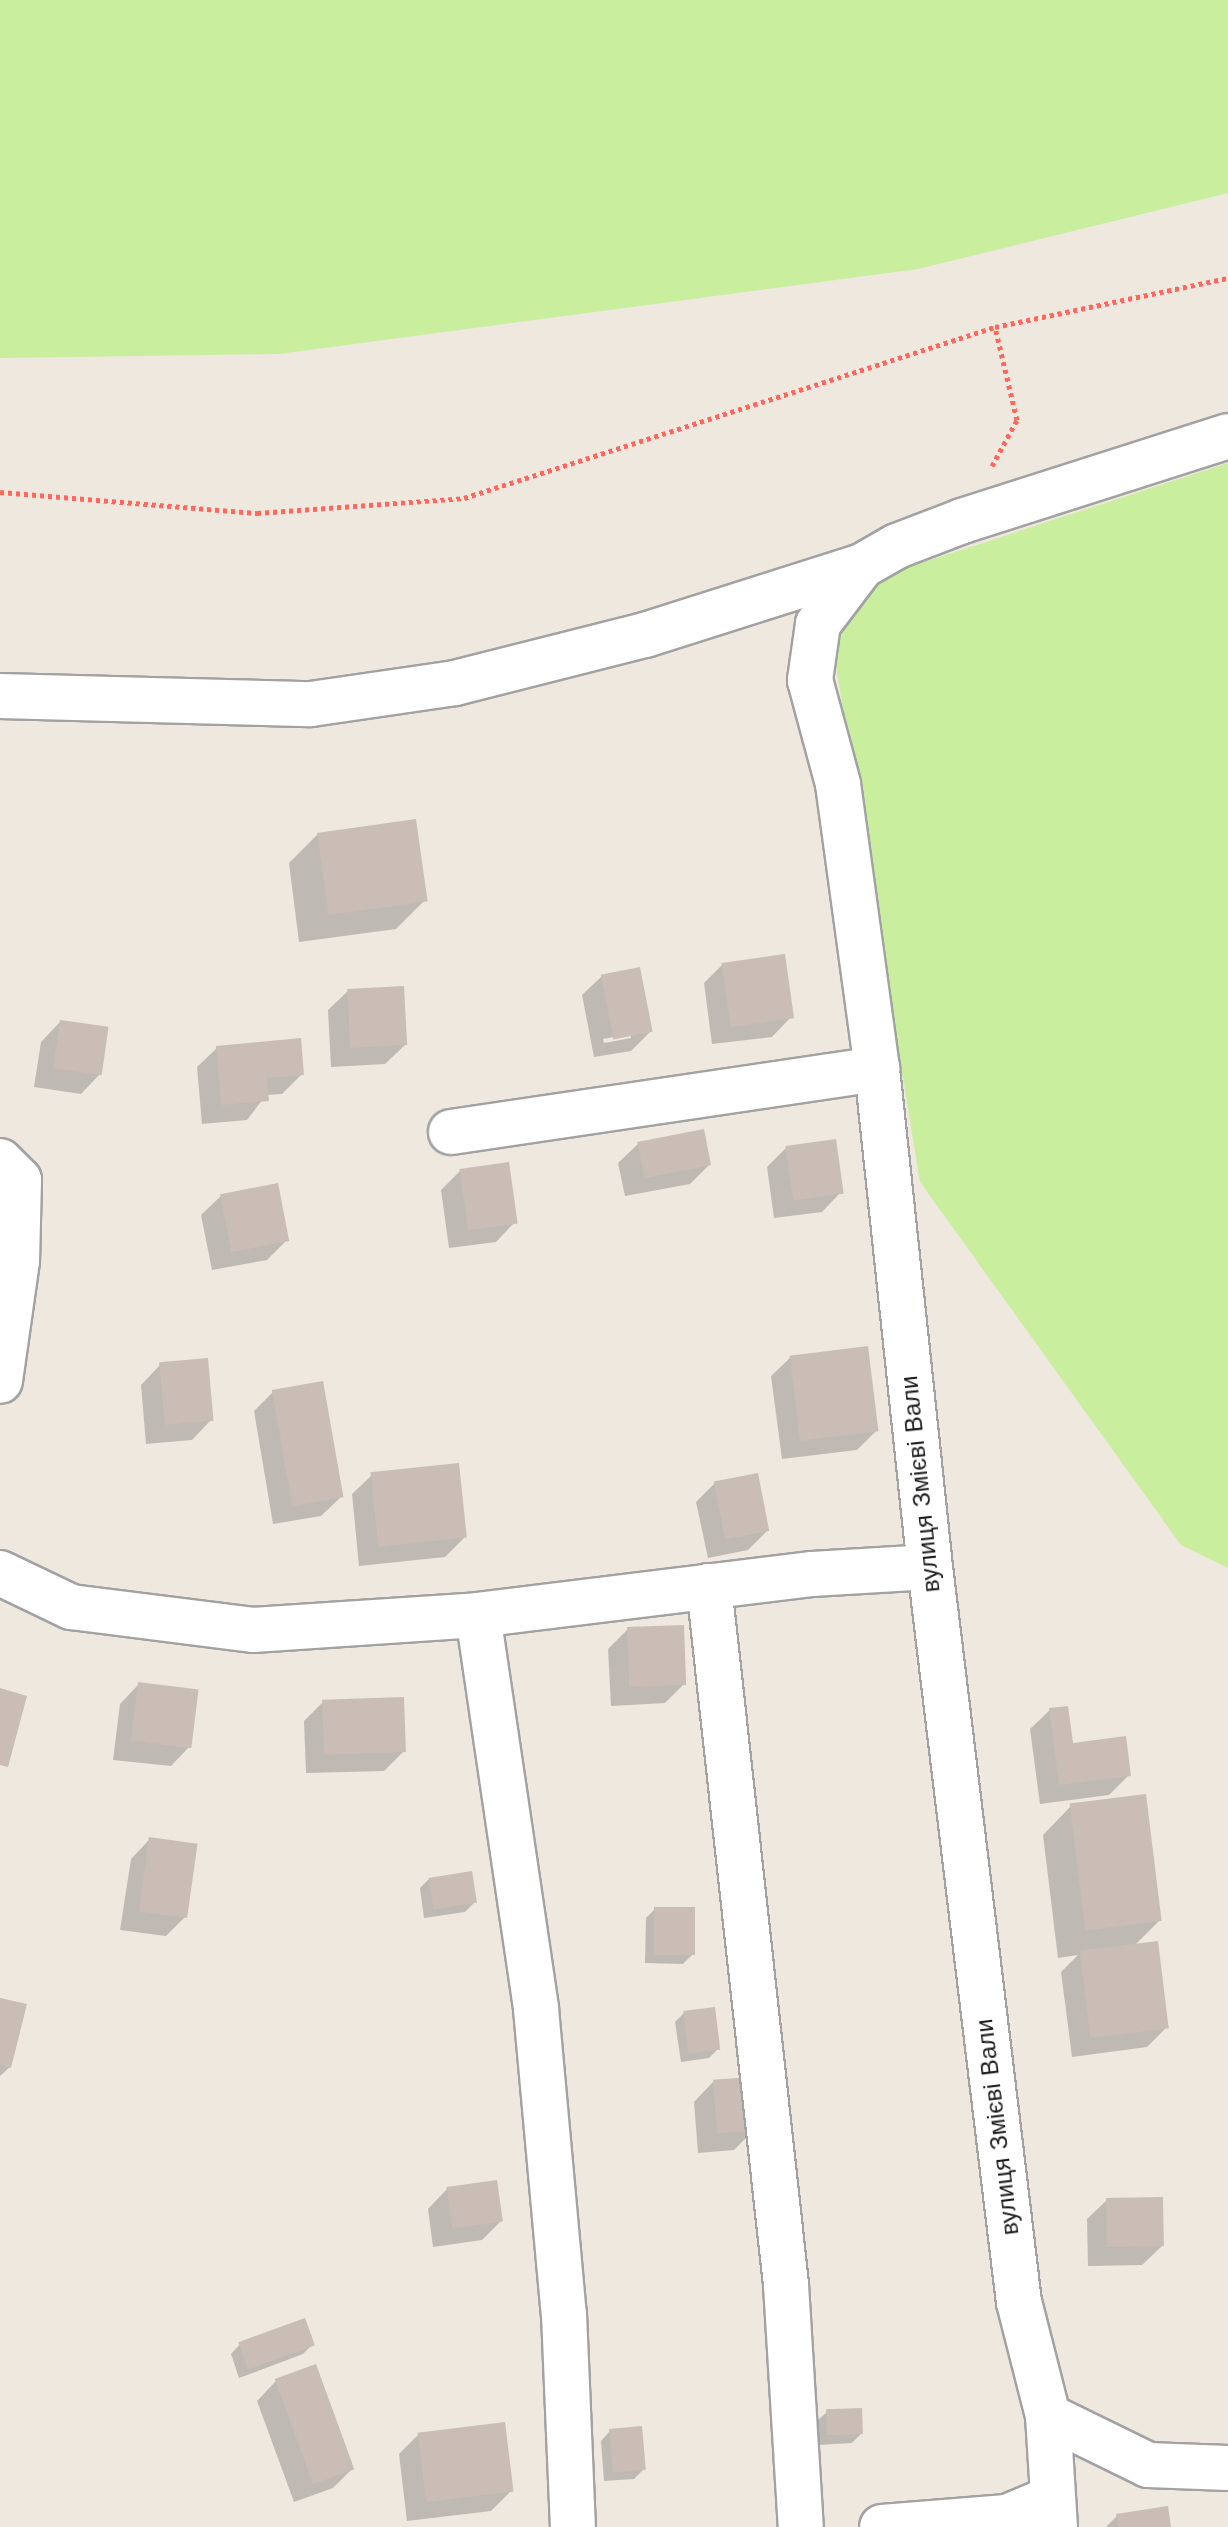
<!DOCTYPE html>
<meta charset="utf-8">
<style>
body{margin:0}
#map{position:relative;width:1228px;height:2527px;overflow:hidden;background:#eee8df;font-family:"Work Sans",sans-serif}
div>[style]{position:absolute}
.grass>*{inset:0;background:#c9ee9e}
.shadow>*{inset:0;background:#0003}
.building>*{inset:0;background:#c9bdb5;transform-origin:0 0}
.path>*{height:5px;margin-top:-2.5px;transform-origin:0;background:repeating-linear-gradient(90deg,#ff675e 0 4px,transparent 0 8px)}
.roads{filter:drop-shadow(2px 0 #a2a2a2) drop-shadow(-2px 0 #a2a2a2) drop-shadow(0 2px #a2a2a2) drop-shadow(0 -2px #a2a2a2)}
.minor>*{height:44px;margin:-22px;padding:0 22px;transform-origin:22px;border-radius:22px;background:#fff}
span{translate:-50% -50%;white-space:nowrap;text-align:center;line-height:1.15;-webkit-text-stroke:7px #fff;paint-order:stroke}
.street-label{font-size:24px;color:#1b1b1b}
</style>
<div id="map">
<div class="grass">
<div style="clip-path:polygon(0 0,1228px 0,1228px 193px,918px 269px,279px 354px,0 358px)"></div>
<div style="clip-path:polygon(1228px 463px,1228px 1568px,1181px 1545px,920px 1182px,834px 654px,863px 582px)"></div>
</div>
<div class="shadow">
<div style="clip-path:polygon(318px 834px,425px 900px,396px 929px,299px 942px,289px 863px)"></div>
<div style="clip-path:polygon(723px 964px,791px 1017px,772px 1037px,712px 1044px,704px 983px)"></div>
<div style="clip-path:polygon(evenodd,602px 976px,651px 1031px,631px 1051px,594px 1057px,582px 995px,602px 976px,631px 1034px,631px 1038px,604px 1043px,603px 1039px,631px 1034px)"></div>
<div style="clip-path:polygon(348px 991px,405px 1045px,385px 1064px,331px 1067px,328px 1010px)"></div>
<div style="clip-path:polygon(60px 1022px,100px 1074px,81px 1094px,34px 1087px,41px 1042px)"></div>
<div style="clip-path:polygon(217px 1048px,302px 1074px,282px 1094px,266px 1095px,247px 1120px,202px 1124px,197px 1067px)"></div>
<div style="clip-path:polygon(638px 1144px,709px 1165px,690px 1184px,625px 1196px,618px 1163px)"></div>
<div style="clip-path:polygon(786px 1148px,841px 1192px,822px 1212px,774px 1218px,767px 1167px)"></div>
<div style="clip-path:polygon(460px 1171px,515px 1222px,496px 1242px,449px 1248px,441px 1190px)"></div>
<div style="clip-path:polygon(221px 1196px,287px 1240px,267px 1260px,212px 1270px,201px 1215px)"></div>
<div style="clip-path:polygon(791px 1357px,877px 1430px,857px 1450px,782px 1459px,771px 1376px)"></div>
<div style="clip-path:polygon(160px 1365px,211px 1420px,192px 1440px,146px 1444px,141px 1385px)"></div>
<div style="clip-path:polygon(273px 1392px,341px 1497px,321px 1516px,273px 1524px,254px 1411px)"></div>
<div style="clip-path:polygon(372px 1475px,465px 1537px,445px 1557px,359px 1566px,352px 1494px)"></div>
<div style="clip-path:polygon(715px 1483px,767px 1531px,748px 1550px,708px 1558px,696px 1502px)"></div>
<div style="clip-path:polygon(628px 1629px,684px 1684px,665px 1703px,611px 1706px,608px 1649px)"></div>
<div style="clip-path:polygon(139px 1684px,190px 1746px,171px 1766px,113px 1760px,120px 1704px)"></div>
<div style="clip-path:polygon(323px 1702px,404px 1751px,384px 1771px,306px 1773px,304px 1721px)"></div>
<div style="clip-path:polygon(1050px 1710px,1071px 1745px,1128px 1776px,1109px 1795px,1040px 1804px,1030px 1729px)"></div>
<div style="clip-path:polygon(1071px 1806px,1160px 1920px,1134px 1946px,1166px 2028px,1147px 2047px,1072px 2057px,1061px 1972px,1078px 1955px,1058px 1958px,1043px 1835px)"></div>
<div style="clip-path:polygon(150px 1839px,185px 1917px,166px 1936px,120px 1930px,131px 1859px)"></div>
<div style="clip-path:polygon(429px 1879px,475px 1902px,465px 1912px,424px 1918px,420px 1888px)"></div>
<div style="clip-path:polygon(655px 1909px,692px 1955px,683px 1964px,645px 1963px,646px 1918px)"></div>
<div style="clip-path:polygon(0 2000px,10px 2067px,0 2076px)"></div>
<div style="clip-path:polygon(684px 2013px,718px 2049px,709px 2058px,681px 2062px,675px 2022px)"></div>
<div style="clip-path:polygon(713px 2082px,754px 2130px,734px 2150px,698px 2153px,694px 2102px)"></div>
<div style="clip-path:polygon(447px 2189px,501px 2221px,482px 2240px,433px 2247px,428px 2209px)"></div>
<div style="clip-path:polygon(1107px 2200px,1162px 2246px,1142px 2265px,1088px 2266px,1087px 2219px)"></div>
<div style="clip-path:polygon(240px 2344px,312px 2345px,303px 2354px,239px 2378px,231px 2354px)"></div>
<div style="clip-path:polygon(276px 2381px,352px 2469px,333px 2488px,294px 2502px,257px 2401px)"></div>
<div style="clip-path:polygon(827px 2412px,861px 2434px,852px 2443px,818px 2445px,817px 2421px)"></div>
<div style="clip-path:polygon(610px 2431px,644px 2469px,634px 2479px,604px 2481px,601px 2441px)"></div>
<div style="clip-path:polygon(419px 2434px,511px 2491px,491px 2511px,407px 2521px,399px 2454px)"></div>
<div style="clip-path:polygon(1117px 2516px,1169px 2527px,1106px 2527px)"></div>
</div>
<div class="building">
<div style="left:416px;top:819px;width:83px;height:100px;rotate:82deg"></div>
<div style="left:785px;top:954px;width:65px;height:64px;rotate:82deg"></div>
<div style="left:640px;top:967px;width:66px;height:40px;rotate:79deg"></div>
<div style="left:404px;top:986px;width:59px;height:57px;rotate:87deg"></div>
<div style="left:60px;top:1020px;width:49px;height:49px;rotate:8deg"></div>
<div style="clip-path:polygon(301px 1038px,304px 1075px,267px 1078px,269px 1101px,221px 1105px,216px 1046px)"></div>
<div style="left:704px;top:1129px;width:37px;height:68px;rotate:79deg"></div>
<div style="left:836px;top:1139px;width:55px;height:51px;rotate:82deg"></div>
<div style="left:509px;top:1162px;width:62px;height:50px;rotate:82deg"></div>
<div style="left:278px;top:1183px;width:59px;height:59px;rotate:79deg"></div>
<div style="left:868px;top:1346px;width:86px;height:79px;rotate:83deg"></div>
<div style="left:208px;top:1358px;width:63px;height:49px;rotate:85deg"></div>
<div style="left:323px;top:1381px;width:118px;height:52px;rotate:80deg"></div>
<div style="left:459px;top:1463px;width:75px;height:89px;rotate:84deg"></div>
<div style="left:758px;top:1473px;width:59px;height:45px;rotate:79deg"></div>
<div style="left:684px;top:1625px;width:60px;height:57px;rotate:88deg"></div>
<div style="left:138px;top:1682px;width:61px;height:59px;rotate:7deg"></div>
<div style="clip-path:polygon(0 1688px,27px 1696px,8px 1767px,0 1765px)"></div>
<div style="left:404px;top:1697px;width:55px;height:82px;rotate:88deg"></div>
<div style="clip-path:polygon(1068px 1706px,1073px 1743px,1126px 1736px,1131px 1776px,1059px 1785px,1049px 1708px)"></div>
<div style="left:1146px;top:1794px;width:128px;height:77px;rotate:83deg"></div>
<div style="left:149px;top:1837px;width:49px;height:75px;rotate:8deg"></div>
<div style="left:472px;top:1871px;width:32px;height:44px;rotate:81deg"></div>
<div style="left:654px;top:1907px;width:41px;height:48px"></div>
<div style="left:1158px;top:1941px;width:88px;height:79px;rotate:83deg"></div>
<div style="clip-path:polygon(0 1998px,27px 2004px,11px 2068px,0 2065px)"></div>
<div style="left:715px;top:2007px;width:43px;height:32px;rotate:83deg"></div>
<div style="left:752px;top:2077px;width:54px;height:39px;rotate:86deg"></div>
<div style="left:497px;top:2180px;width:42px;height:51px;rotate:82deg"></div>
<div style="left:1163px;top:2197px;width:49px;height:57px;rotate:89deg"></div>
<div style="left:305px;top:2318px;width:29px;height:71px;rotate:70deg"></div>
<div style="left:316px;top:2364px;width:112px;height:44px;rotate:70deg"></div>
<div style="left:862px;top:2408px;width:26px;height:36px;rotate:88deg"></div>
<div style="left:505px;top:2422px;width:70px;height:88px;rotate:83deg"></div>
<div style="left:642px;top:2426px;width:44px;height:33px;rotate:85deg"></div>
<div style="clip-path:polygon(1168px 2506px,1171px 2527px,1118px 2527px,1116px 2514px)"></div>
</div>
<div class="path">
<div style="left:992px;top:466px;width:52px;rotate:-61.5deg"></div>
<div style="left:1017px;top:420px;width:96px;rotate:-103.3deg"></div>
<div style="left:0;top:492px;width:258px;rotate:4.7deg"></div>
<div style="left:257px;top:513px;width:208px;rotate:-4.1deg"></div>
<div style="left:464px;top:498px;width:558px;rotate:-17.85deg"></div>
<div style="left:995px;top:327px;width:238px;rotate:-11.9deg"></div>
</div>
<div class="roads">
<div class="minor">
<div style="left:862px;top:566px;width:73px;rotate:127.2deg"></div>
<div style="left:818px;top:624px;width:57px;rotate:98.1deg"></div>
<div style="left:810px;top:680px;width:108px;rotate:74.9deg"></div>
<div style="left:838px;top:784px;width:288px;rotate:82.2deg"></div>
<div style="left:877px;top:1069px;width:501px;rotate:83.93deg"></div>
<div style="left:930px;top:1567px;width:740px;rotate:83.1deg"></div>
<div style="left:1019px;top:2302px;width:118px;rotate:75.7deg"></div>
<div style="left:1048px;top:2416px;width:111px;rotate:86.4deg"></div>
<div style="left:0;top:696px;width:311px;rotate:1.5deg"></div>
<div style="left:311px;top:704px;width:146px;rotate:-8.3deg"></div>
<div style="left:455px;top:683px;width:196px;rotate:-14.2deg"></div>
<div style="left:645px;top:635px;width:228px;rotate:-17.6deg"></div>
<div style="left:862px;top:566px;width:40px;rotate:-29.7deg"></div>
<div style="left:897px;top:546px;width:70px;rotate:-21deg"></div>
<div style="left:962px;top:521px;width:279px;rotate:-17.7deg"></div>
<div style="left:451px;top:1132px;width:431px;rotate:-8.4deg"></div>
<div style="left:0;top:1161px;width:27px;rotate:45deg"></div>
<div style="left:19px;top:1180px;width:81px;rotate:91.4deg"></div>
<div style="left:17px;top:1261px;width:121px;rotate:98.1deg"></div>
<div style="left:0;top:1573px;width:79px;rotate:25.6deg"></div>
<div style="left:71px;top:1607px;width:183px;rotate:7.2deg"></div>
<div style="left:253px;top:1630px;width:225px;rotate:-3.8deg"></div>
<div style="left:478px;top:1615px;width:337px;rotate:-7deg"></div>
<div style="left:812px;top:1574px;width:118px;rotate:-3.4deg"></div>
<div style="left:709px;top:1586px;width:703px;rotate:83.71deg"></div>
<div style="left:786px;top:2285px;width:242px;rotate:86.5deg"></div>
<div style="left:478px;top:1615px;width:398px;rotate:81.6deg"></div>
<div style="left:536px;top:2009px;width:306px;rotate:84.8deg"></div>
<div style="left:564px;top:2314px;width:213px;rotate:87.6deg"></div>
<div style="left:1048px;top:2416px;width:111px;rotate:26.1deg"></div>
<div style="left:1148px;top:2465px;width:80px;rotate:2.1deg"></div>
<div style="left:882px;top:2527px;width:125px;rotate:-4.6deg"></div>
<div style="left:1007px;top:2517px;width:49px;rotate:-22.9deg"></div>
</div>
</div>
<div class="street-label">
<span style="left:921px;top:1484px;rotate:-96deg">вулиця Змієві Вали</span>
<span style="left:998px;top:2127px;rotate:-97deg">вулиця Змієві Вали</span>
</div>
</div>
